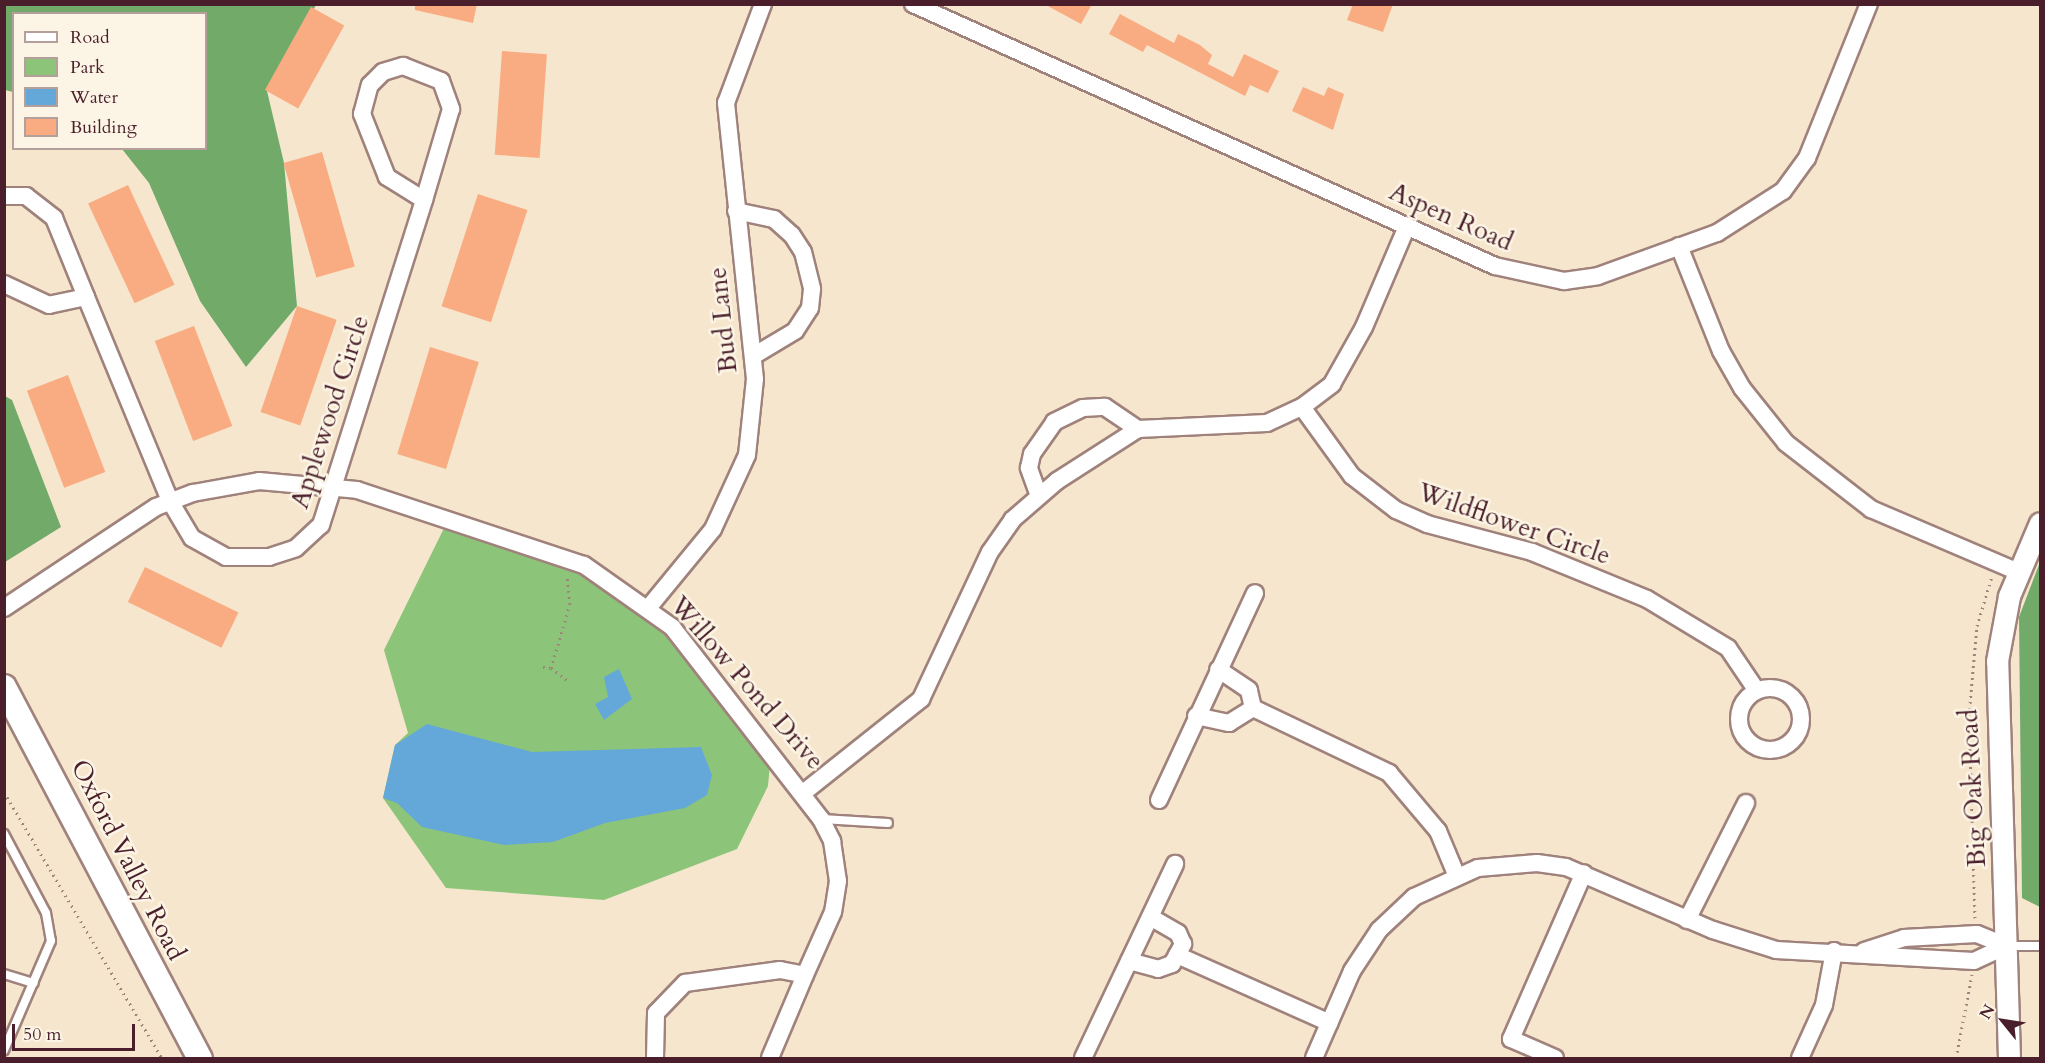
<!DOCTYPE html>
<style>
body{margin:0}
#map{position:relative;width:2045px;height:1063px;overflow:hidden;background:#f6e6cd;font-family:Cardo,serif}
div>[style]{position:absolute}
.green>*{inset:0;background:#8cc579}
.forest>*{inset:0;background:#71aa69}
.water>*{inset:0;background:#63a8d9}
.building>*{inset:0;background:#f9ac82;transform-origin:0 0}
.path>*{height:3px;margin-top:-1.5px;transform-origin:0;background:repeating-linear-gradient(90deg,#a0827c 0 1.5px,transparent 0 6px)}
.roads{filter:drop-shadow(2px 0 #a0827c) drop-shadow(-2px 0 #a0827c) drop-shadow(0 2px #a0827c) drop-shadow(0 -2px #a0827c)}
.service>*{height:8px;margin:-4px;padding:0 4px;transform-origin:4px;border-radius:4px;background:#fff}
.minor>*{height:16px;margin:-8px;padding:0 8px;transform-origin:8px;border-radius:8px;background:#fff}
.minor>.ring{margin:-8px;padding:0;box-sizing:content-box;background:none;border:16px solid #fff;border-radius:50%}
.tertiary>*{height:21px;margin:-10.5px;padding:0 10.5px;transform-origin:10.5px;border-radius:10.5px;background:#fff}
.secondary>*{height:24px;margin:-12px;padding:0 12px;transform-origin:12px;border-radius:12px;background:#fff}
span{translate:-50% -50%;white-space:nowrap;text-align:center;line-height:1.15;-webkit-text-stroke:5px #fcf5e5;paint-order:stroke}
.street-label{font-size:26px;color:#4a1f2b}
.frame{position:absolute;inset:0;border:6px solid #4a1f2b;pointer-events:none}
.legend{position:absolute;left:12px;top:12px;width:195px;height:138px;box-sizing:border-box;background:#fcf5e5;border:2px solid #b59f9b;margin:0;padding:8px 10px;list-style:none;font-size:18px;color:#4a1f2b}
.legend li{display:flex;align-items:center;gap:12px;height:30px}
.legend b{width:30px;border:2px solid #b59f9b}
.north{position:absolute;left:1973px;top:991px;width:60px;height:60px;-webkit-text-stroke:4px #fcf5e5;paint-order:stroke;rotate:300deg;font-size:16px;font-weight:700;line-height:24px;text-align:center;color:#4a1f2b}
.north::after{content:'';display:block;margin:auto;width:21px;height:27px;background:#4a1f2b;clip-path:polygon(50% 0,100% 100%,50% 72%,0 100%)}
.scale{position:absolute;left:12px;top:1024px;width:123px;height:27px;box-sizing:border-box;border:3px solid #4a1f2b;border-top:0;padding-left:8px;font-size:18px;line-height:21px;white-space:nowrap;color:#4a1f2b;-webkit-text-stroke:4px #fcf5e5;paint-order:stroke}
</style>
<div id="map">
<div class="green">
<div style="clip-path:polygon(449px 518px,543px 549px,649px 607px,771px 753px,768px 786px,737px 849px,604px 900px,446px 888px,383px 798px,395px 745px,408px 733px,384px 650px)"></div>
</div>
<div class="forest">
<div style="clip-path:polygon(5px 5px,316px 5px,267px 91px,284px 163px,297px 306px,246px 367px,200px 301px,149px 183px,122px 149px,206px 148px,206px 14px,14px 14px,13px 92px,5px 90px)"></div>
<div style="clip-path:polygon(5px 396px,12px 400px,61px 527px,5px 562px)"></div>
<div style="clip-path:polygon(2040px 562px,2040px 907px,2022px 898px,2019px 617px)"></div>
</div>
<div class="water">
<div style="clip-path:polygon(619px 669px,632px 699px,604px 720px,595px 704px,608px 697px,604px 677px)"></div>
<div style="clip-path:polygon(427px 724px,532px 752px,701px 747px,712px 775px,707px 795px,685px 808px,605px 823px,553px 842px,504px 845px,422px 827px,397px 803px,383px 798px,395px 745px)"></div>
</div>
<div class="building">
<div style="clip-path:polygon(415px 4px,477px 4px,473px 23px,415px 10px)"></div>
<div style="clip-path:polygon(1044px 4px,1092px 4px,1081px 24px)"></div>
<div style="clip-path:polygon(1353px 4px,1393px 4px,1383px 32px,1347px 20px)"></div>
<div style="left:311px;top:7px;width:38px;height:95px;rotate:29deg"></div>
<div style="clip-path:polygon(1120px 14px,1174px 43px,1178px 34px,1200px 45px,1212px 55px,1208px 64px,1233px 77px,1244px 54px,1279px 71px,1268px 93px,1250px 85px,1245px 96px,1147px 45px,1143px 52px,1109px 34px)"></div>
<div style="left:502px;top:51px;width:45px;height:104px;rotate:4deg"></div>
<div style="clip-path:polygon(1303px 87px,1324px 96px,1328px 87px,1344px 94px,1333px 130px,1292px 111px)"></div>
<div style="left:322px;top:152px;width:119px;height:40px;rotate:74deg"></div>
<div style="left:128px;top:185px;width:110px;height:44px;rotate:65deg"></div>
<div style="left:478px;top:194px;width:52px;height:118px;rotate:18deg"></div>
<div style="left:297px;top:306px;width:42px;height:112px;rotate:19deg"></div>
<div style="left:194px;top:326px;width:107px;height:42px;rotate:69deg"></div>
<div style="left:430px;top:347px;width:51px;height:112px;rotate:17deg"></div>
<div style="left:68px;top:375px;width:104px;height:44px;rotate:69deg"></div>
<div style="left:145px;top:567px;width:104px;height:39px;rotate:26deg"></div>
</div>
<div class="path">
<div style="left:543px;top:667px;width:8px;rotate:7deg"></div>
<div style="left:551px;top:668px;width:67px;rotate:-73.5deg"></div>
<div style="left:570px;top:604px;width:27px;rotate:-96deg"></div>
<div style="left:551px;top:668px;width:20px;rotate:37deg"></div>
<div style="left:4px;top:792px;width:309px;rotate:59.3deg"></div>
<div style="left:1975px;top:918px;width:203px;rotate:-91.7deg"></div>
<div style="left:1969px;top:715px;width:89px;rotate:-84.9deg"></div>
<div style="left:1977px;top:626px;width:52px;rotate:-73.3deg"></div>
<div style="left:1956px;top:1058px;width:85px;rotate:-79.1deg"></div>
</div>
<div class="roads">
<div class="service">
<div style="left:822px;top:819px;width:66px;rotate:3.5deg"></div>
<div style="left:4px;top:834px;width:89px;rotate:62deg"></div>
<div style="left:46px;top:913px;width:28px;rotate:80deg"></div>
<div style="left:51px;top:941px;width:119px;rotate:113.3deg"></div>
<div style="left:2006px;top:946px;width:34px"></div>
<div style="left:4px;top:974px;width:31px;rotate:17deg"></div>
</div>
<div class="minor">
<div style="left:913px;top:4px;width:638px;rotate:24.24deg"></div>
<div style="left:1495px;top:266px;width:71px;rotate:12.3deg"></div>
<div style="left:1564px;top:281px;width:34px;rotate:-8deg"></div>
<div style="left:1598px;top:276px;width:127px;rotate:-19.9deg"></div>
<div style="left:1717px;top:233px;width:78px;rotate:-32.5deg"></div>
<div style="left:1783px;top:191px;width:41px;rotate:-54deg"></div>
<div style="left:1807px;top:158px;width:166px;rotate:-68.1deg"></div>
<div style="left:403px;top:66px;width:41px;rotate:21.5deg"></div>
<div style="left:441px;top:81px;width:30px;rotate:70deg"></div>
<div style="left:451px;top:109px;width:95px;rotate:106.5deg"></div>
<div style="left:424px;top:200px;width:44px;rotate:-148.1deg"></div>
<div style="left:387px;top:177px;width:68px;rotate:-111.6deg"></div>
<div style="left:362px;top:114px;width:30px;rotate:-75deg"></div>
<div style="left:370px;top:85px;width:18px;rotate:-45deg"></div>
<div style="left:383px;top:72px;width:21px;rotate:-17deg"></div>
<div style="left:4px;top:196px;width:22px"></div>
<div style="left:26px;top:196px;width:36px;rotate:38deg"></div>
<div style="left:54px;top:218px;width:85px;rotate:67.9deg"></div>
<div style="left:86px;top:297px;width:38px;rotate:168deg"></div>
<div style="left:49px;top:305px;width:50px;rotate:-155deg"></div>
<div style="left:736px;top:211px;width:39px;rotate:12deg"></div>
<div style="left:774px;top:219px;width:24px;rotate:42deg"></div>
<div style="left:792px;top:235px;width:20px;rotate:57deg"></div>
<div style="left:803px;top:252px;width:38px;rotate:76deg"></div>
<div style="left:812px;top:289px;width:19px;rotate:96deg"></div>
<div style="left:810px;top:308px;width:27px;rotate:123deg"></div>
<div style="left:795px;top:331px;width:49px;rotate:149.2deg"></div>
<div style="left:1679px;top:246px;width:113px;rotate:68.2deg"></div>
<div style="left:1721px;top:351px;width:43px;rotate:60.4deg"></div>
<div style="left:1742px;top:388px;width:70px;rotate:51.3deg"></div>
<div style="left:1786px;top:443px;width:108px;rotate:37.8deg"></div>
<div style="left:1871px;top:509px;width:161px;rotate:23.1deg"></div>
<div style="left:86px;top:297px;width:221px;rotate:67.6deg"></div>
<div style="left:170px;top:501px;width:43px;rotate:59.3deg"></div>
<div style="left:192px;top:538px;width:39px;rotate:29deg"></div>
<div style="left:226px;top:557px;width:43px"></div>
<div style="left:269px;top:557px;width:28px;rotate:-18deg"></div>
<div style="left:296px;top:548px;width:34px;rotate:-43deg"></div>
<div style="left:321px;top:525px;width:341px;rotate:-72.4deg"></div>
<div style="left:1302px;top:407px;width:85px;rotate:54.1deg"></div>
<div style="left:1352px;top:476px;width:56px;rotate:37.7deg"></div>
<div style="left:1396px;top:510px;width:34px;rotate:24deg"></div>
<div style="left:1427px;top:524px;width:109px;rotate:14.9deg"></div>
<div style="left:1532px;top:552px;width:124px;rotate:22.2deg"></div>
<div style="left:1647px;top:599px;width:95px;rotate:31.2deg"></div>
<div style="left:1728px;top:648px;width:48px;rotate:56deg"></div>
<div style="left:1039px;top:496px;width:30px;rotate:-110deg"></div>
<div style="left:1029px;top:468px;width:14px;rotate:-78deg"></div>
<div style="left:1032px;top:454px;width:39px;rotate:-55deg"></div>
<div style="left:1054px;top:422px;width:32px;rotate:-26deg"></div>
<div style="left:1083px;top:408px;width:22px;rotate:-3deg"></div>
<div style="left:1105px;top:407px;width:40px;rotate:34deg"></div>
<div style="left:649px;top:607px;width:101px;rotate:-50.6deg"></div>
<div style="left:713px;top:529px;width:81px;rotate:-65.3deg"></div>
<div style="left:747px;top:455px;width:76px;rotate:-84deg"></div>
<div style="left:755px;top:379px;width:278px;rotate:-96deg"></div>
<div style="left:726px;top:103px;width:106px;rotate:-69.5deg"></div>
<div style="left:4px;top:608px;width:182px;rotate:-33.6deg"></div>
<div style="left:156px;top:507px;width:40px;rotate:-21deg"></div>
<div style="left:193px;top:493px;width:67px;rotate:-10.3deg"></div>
<div style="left:259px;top:481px;width:98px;rotate:5.2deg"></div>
<div style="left:357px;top:490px;width:239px;rotate:18.3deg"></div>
<div style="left:584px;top:565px;width:108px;rotate:35.2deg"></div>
<div style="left:672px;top:627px;width:243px;rotate:52.2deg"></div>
<div style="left:821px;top:819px;width:25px;rotate:63deg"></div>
<div style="left:832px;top:841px;width:40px;rotate:81.5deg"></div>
<div style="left:838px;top:881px;width:31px;rotate:99deg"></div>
<div style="left:833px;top:912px;width:69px;rotate:114deg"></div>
<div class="ring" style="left:1739px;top:688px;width:46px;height:46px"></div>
<div style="left:1253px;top:708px;width:151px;rotate:25.5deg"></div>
<div style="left:1389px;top:773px;width:76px;rotate:49.8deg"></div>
<div style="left:1438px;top:831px;width:47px;rotate:67.3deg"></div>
<div style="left:1196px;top:716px;width:34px;rotate:12deg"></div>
<div style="left:1229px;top:723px;width:28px;rotate:-32deg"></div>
<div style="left:1253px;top:708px;width:18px;rotate:-103deg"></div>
<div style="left:1249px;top:690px;width:37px;rotate:-146deg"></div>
<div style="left:803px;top:793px;width:151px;rotate:-38.5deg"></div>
<div style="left:921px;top:699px;width:162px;rotate:-64.9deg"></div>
<div style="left:990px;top:552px;width:39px;rotate:-55deg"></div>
<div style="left:1012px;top:520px;width:60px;rotate:-40.9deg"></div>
<div style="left:1057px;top:481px;width:96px;rotate:-32.7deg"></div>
<div style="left:1138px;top:429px;width:129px;rotate:-2.7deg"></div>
<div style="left:1267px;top:423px;width:38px;rotate:-25deg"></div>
<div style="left:1302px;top:407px;width:38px;rotate:-37deg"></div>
<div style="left:1332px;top:384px;width:65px;rotate:-60.7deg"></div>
<div style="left:1364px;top:327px;width:110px;rotate:-66.9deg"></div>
<div style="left:1159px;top:800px;width:228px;rotate:-65.1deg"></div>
<div style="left:1687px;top:920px;width:131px;rotate:-63.2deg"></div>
<div style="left:1864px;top:951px;width:42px;rotate:-18deg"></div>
<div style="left:1904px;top:938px;width:73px;rotate:-3.1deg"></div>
<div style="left:1977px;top:934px;width:31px;rotate:22deg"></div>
<div style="left:1177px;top:955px;width:167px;rotate:24deg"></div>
<div style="left:1129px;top:961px;width:30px;rotate:15deg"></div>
<div style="left:1158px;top:969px;width:15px;rotate:-20deg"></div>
<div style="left:1172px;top:964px;width:10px;rotate:-61deg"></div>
<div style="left:1177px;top:955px;width:13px;rotate:-61deg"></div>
<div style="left:1183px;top:944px;width:12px;rotate:-114deg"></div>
<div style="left:1178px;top:933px;width:32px;rotate:-150deg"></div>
<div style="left:655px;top:1058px;width:45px;rotate:-88.7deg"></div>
<div style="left:656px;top:1013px;width:42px;rotate:-46deg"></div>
<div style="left:685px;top:983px;width:96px;rotate:-7.8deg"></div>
<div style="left:780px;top:970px;width:25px;rotate:11deg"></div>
<div style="left:805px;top:975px;width:90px;rotate:112.9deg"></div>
<div style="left:1083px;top:1058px;width:215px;rotate:-64.6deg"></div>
<div style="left:1314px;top:1058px;width:95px;rotate:-66.4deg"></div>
<div style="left:1352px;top:971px;width:49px;rotate:-56.6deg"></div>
<div style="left:1379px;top:930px;width:48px;rotate:-43.3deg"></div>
<div style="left:1414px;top:897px;width:70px;rotate:-24.4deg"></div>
<div style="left:1478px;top:868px;width:59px;rotate:-4.8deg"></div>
<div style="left:1537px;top:863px;width:29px;rotate:8deg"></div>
<div style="left:1566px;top:867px;width:160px;rotate:23.2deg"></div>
<div style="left:1713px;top:930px;width:66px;rotate:17.6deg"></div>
<div style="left:1776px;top:950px;width:198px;rotate:3.2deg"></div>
<div style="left:1974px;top:961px;width:35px;rotate:-25deg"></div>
<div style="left:1555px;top:1058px;width:48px;rotate:-156.6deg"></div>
<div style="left:1511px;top:1039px;width:181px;rotate:-66.3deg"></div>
<div style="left:1800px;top:1058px;width:58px;rotate:-65.6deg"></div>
<div style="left:1824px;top:1005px;width:55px;rotate:-79.5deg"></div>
</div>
<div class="tertiary">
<div style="left:2009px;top:1058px;width:397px;rotate:-91.7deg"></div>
<div style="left:1997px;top:661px;width:66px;rotate:-79.5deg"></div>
<div style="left:2009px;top:596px;width:79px;rotate:-67deg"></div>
</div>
<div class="secondary">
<div style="left:4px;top:687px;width:420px;rotate:62.2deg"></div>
</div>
</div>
<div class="street-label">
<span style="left:1451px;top:217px;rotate:24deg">Aspen Road</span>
<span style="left:723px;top:320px;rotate:-96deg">Bud Lane</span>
<span style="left:330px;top:412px;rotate:-72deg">Applewood Circle</span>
<span style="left:1514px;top:524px;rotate:19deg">Wildflower Circle</span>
<span style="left:747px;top:683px;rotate:49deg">Willow Pond Drive</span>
<span style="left:1973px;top:788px;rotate:-93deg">Big Oak Road</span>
<span style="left:128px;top:860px;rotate:63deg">Oxford Valley Road</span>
</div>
<div class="frame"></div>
<ul class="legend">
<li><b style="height:8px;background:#fff"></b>Road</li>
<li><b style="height:16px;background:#8cc579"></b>Park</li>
<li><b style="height:16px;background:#63a8d9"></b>Water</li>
<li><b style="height:16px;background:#f9ac82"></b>Building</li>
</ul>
<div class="north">N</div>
<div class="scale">50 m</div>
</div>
